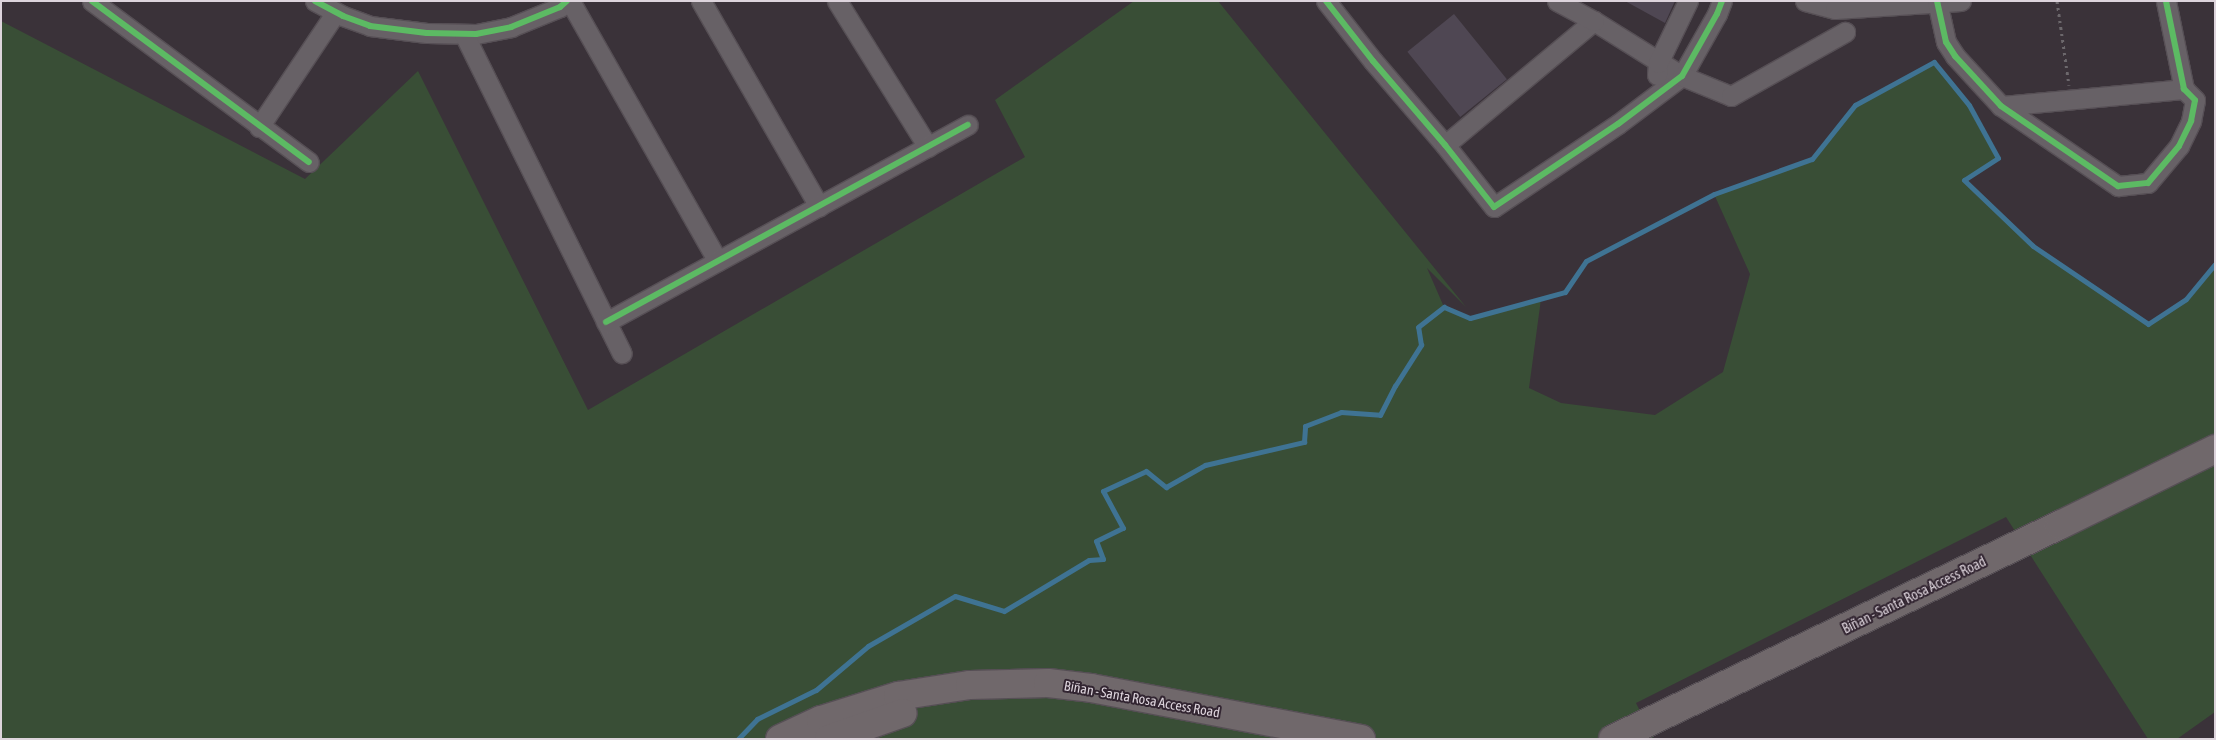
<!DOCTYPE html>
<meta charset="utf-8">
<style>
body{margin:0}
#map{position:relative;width:2216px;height:740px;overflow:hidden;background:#3a3239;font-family:"Asap Condensed",sans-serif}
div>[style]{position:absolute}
.green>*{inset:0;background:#394e36}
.stream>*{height:5px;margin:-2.5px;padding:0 2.5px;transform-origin:2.5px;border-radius:2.5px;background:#3f7393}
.building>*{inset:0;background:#4f4753;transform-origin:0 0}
.path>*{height:3px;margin-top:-1.5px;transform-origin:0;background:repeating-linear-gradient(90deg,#6c686c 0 2.5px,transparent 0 6.5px)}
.roads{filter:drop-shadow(1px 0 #564f55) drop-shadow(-1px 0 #564f55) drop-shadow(0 1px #564f55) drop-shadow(0 -1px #564f55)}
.street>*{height:19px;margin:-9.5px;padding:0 9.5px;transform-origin:9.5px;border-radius:9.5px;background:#676166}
.secondary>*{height:28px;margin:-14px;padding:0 14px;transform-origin:14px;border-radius:14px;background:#70686b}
.cycleway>*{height:6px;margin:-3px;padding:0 3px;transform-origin:3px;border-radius:3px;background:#5cba63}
span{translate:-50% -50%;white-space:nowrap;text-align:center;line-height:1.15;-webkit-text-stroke:4px #322531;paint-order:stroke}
.street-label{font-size:14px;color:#ddd4dc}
.frame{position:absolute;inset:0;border:2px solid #ddd4dc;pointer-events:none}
</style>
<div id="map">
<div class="green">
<div style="clip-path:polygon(1134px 1px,1218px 1px,1466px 307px,1427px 268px,1444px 307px,1470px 318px,1541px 299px,1529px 388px,1561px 403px,1655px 415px,1723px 372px,1750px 274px,1714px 194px,1812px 159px,1855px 105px,1934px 62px,1969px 105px,1998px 158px,1965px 181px,2034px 246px,2148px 323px,2186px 299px,2215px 264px,2215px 712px,2177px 739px,2148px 739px,2006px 517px,1636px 703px,1654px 739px,1px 739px,1px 21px,305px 179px,418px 71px,588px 410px,1025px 157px,995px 100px)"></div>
</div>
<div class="stream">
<div style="left:738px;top:739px;width:28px;rotate:-46deg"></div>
<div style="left:757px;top:719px;width:66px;rotate:-26.2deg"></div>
<div style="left:816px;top:690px;width:68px;rotate:-40.2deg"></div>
<div style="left:868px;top:646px;width:100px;rotate:-29.9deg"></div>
<div style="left:955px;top:596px;width:51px;rotate:17deg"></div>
<div style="left:1004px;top:611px;width:99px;rotate:-31deg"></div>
<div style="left:1089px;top:560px;width:14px;rotate:-4deg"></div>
<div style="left:1103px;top:559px;width:19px;rotate:-111deg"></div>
<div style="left:1096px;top:541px;width:30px;rotate:-26deg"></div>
<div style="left:1123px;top:528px;width:42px;rotate:-118.4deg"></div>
<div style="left:1103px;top:491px;width:47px;rotate:-24.9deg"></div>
<div style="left:1146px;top:471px;width:26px;rotate:39deg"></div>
<div style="left:1166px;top:487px;width:45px;rotate:-29.4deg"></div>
<div style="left:1205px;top:465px;width:102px;rotate:-13.1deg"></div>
<div style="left:1304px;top:442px;width:16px;rotate:-86deg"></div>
<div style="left:1305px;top:426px;width:39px;rotate:-21deg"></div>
<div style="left:1341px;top:412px;width:39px;rotate:4deg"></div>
<div style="left:1380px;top:415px;width:33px;rotate:-63deg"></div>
<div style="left:1395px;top:386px;width:49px;rotate:-57.6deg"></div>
<div style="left:1421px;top:345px;width:18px;rotate:-99deg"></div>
<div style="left:1418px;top:327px;width:33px;rotate:-38deg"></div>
<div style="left:1444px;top:307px;width:28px;rotate:23deg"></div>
<div style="left:1470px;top:318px;width:98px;rotate:-15.3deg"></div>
<div style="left:1565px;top:292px;width:37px;rotate:-56deg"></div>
<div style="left:1586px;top:261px;width:144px;rotate:-27.6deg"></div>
<div style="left:1714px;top:194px;width:104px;rotate:-19.7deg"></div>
<div style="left:1812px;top:159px;width:69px;rotate:-51.5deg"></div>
<div style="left:1855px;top:105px;width:90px;rotate:-28.6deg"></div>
<div style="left:1934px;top:62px;width:55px;rotate:50.9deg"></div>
<div style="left:1969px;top:105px;width:60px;rotate:61.3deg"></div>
<div style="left:1998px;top:158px;width:40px;rotate:147.1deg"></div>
<div style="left:1964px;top:180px;width:95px;rotate:43.7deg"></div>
<div style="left:2033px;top:246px;width:139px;rotate:34.1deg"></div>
<div style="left:2148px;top:324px;width:45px;rotate:-33.3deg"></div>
<div style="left:2186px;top:299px;width:45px;rotate:-50.4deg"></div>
</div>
<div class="building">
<div style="clip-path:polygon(1625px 1px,1675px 1px,1665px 23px)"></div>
<div style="left:1454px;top:14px;width:84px;height:60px;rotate:51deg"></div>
</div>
<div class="path">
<div style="left:2057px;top:1px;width:85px;rotate:81.9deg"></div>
</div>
<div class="roads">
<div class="street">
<div style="left:92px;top:1px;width:270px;rotate:36.6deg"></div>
<div style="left:315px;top:1px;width:32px;rotate:28deg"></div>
<div style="left:343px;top:16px;width:29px;rotate:20deg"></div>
<div style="left:370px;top:26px;width:57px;rotate:7deg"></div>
<div style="left:427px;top:33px;width:49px;rotate:1.2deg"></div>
<div style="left:476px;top:34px;width:36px;rotate:-11deg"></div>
<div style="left:511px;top:27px;width:53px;rotate:-22.2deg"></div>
<div style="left:560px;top:7px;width:9px;rotate:-41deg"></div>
<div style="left:570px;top:1px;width:299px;rotate:60.4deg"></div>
<div style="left:701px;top:1px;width:237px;rotate:60.1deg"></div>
<div style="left:837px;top:1px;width:172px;rotate:58.1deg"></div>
<div style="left:1326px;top:1px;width:76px;rotate:51.9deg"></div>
<div style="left:1373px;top:61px;width:111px;rotate:49.4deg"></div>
<div style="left:1445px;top:145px;width:79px;rotate:51.7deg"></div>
<div style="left:1494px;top:207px;width:149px;rotate:-33.8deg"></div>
<div style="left:1618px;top:124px;width:80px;rotate:-36.9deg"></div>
<div style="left:1682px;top:76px;width:71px;rotate:-60.6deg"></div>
<div style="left:1717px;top:14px;width:14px;rotate:-69deg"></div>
<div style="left:1805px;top:1px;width:31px;rotate:15deg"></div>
<div style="left:1835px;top:9px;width:126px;rotate:-3.6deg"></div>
<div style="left:1937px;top:1px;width:42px;rotate:77.6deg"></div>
<div style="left:1946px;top:42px;width:17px;rotate:57deg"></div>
<div style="left:1955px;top:56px;width:68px;rotate:47.4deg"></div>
<div style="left:2001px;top:106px;width:142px;rotate:34.4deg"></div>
<div style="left:2118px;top:186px;width:30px;rotate:-6deg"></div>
<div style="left:2148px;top:183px;width:48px;rotate:-50deg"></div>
<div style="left:2179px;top:146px;width:28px;rotate:-64deg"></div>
<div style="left:2191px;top:121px;width:21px;rotate:-79deg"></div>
<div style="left:2195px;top:100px;width:16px;rotate:-135deg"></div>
<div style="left:2184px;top:89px;width:90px;rotate:-101.6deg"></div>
<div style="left:1594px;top:21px;width:104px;rotate:32deg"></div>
<div style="left:1682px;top:76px;width:53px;rotate:22.2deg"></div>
<div style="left:1731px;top:96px;width:131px;rotate:-29.3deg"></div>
<div style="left:464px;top:34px;width:356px;rotate:63.7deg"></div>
<div style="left:1657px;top:75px;width:12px;rotate:-85deg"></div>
<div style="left:1658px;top:63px;width:69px;rotate:-64.2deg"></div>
<div style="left:2001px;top:106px;width:184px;rotate:-5.3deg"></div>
<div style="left:259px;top:127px;width:138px;rotate:-56.2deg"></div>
<div style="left:1445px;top:145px;width:194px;rotate:-39.8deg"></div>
<div style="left:1594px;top:21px;width:42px;rotate:-151.6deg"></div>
<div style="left:606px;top:322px;width:412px;rotate:-28.6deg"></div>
</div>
<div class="secondary">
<div style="left:780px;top:739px;width:45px;rotate:-24.9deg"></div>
<div style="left:821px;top:720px;width:81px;rotate:-17.3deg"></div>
<div style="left:898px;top:696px;width:73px;rotate:-8.7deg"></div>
<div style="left:970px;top:685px;width:78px;rotate:-1.5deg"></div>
<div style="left:1048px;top:683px;width:43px;rotate:6.6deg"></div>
<div style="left:1091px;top:688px;width:275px;rotate:10.7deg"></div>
<div style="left:829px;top:739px;width:78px;rotate:-19.4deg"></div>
<div style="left:1613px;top:739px;width:496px;rotate:-25.6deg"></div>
<div style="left:2060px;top:525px;width:173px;rotate:-26.1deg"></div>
</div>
</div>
<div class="cycleway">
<div style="left:92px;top:1px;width:270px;rotate:36.6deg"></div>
<div style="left:315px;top:1px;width:32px;rotate:28deg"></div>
<div style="left:343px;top:16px;width:29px;rotate:20deg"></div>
<div style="left:370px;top:26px;width:57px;rotate:7deg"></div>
<div style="left:427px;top:33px;width:49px;rotate:1.2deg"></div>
<div style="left:476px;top:34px;width:36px;rotate:-11deg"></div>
<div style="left:511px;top:27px;width:53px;rotate:-22.2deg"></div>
<div style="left:560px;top:7px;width:9px;rotate:-41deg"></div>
<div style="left:1326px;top:1px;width:76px;rotate:51.9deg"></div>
<div style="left:1373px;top:61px;width:111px;rotate:49.4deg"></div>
<div style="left:1445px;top:145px;width:79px;rotate:51.7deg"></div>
<div style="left:1494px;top:207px;width:149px;rotate:-33.8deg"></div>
<div style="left:1618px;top:124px;width:80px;rotate:-36.9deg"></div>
<div style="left:1682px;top:76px;width:71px;rotate:-60.6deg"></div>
<div style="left:1717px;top:14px;width:14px;rotate:-69deg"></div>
<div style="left:1937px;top:1px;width:42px;rotate:77.6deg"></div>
<div style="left:1946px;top:42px;width:17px;rotate:57deg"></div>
<div style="left:1955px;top:56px;width:68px;rotate:47.4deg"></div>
<div style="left:2001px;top:106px;width:142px;rotate:34.4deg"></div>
<div style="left:2118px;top:186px;width:30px;rotate:-6deg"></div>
<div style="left:2148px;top:183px;width:48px;rotate:-50deg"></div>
<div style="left:2179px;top:146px;width:28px;rotate:-64deg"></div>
<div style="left:2191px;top:121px;width:21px;rotate:-79deg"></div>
<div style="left:2195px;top:100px;width:16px;rotate:-135deg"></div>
<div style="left:2184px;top:89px;width:90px;rotate:-101.6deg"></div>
<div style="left:606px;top:322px;width:412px;rotate:-28.6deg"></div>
</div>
<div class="street-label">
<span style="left:1914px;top:595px;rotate:-26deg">Biñan - Santa Rosa Access Road</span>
<span style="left:1142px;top:699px;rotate:10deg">Biñan - Santa Rosa Access Road</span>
</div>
<div class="frame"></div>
</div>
